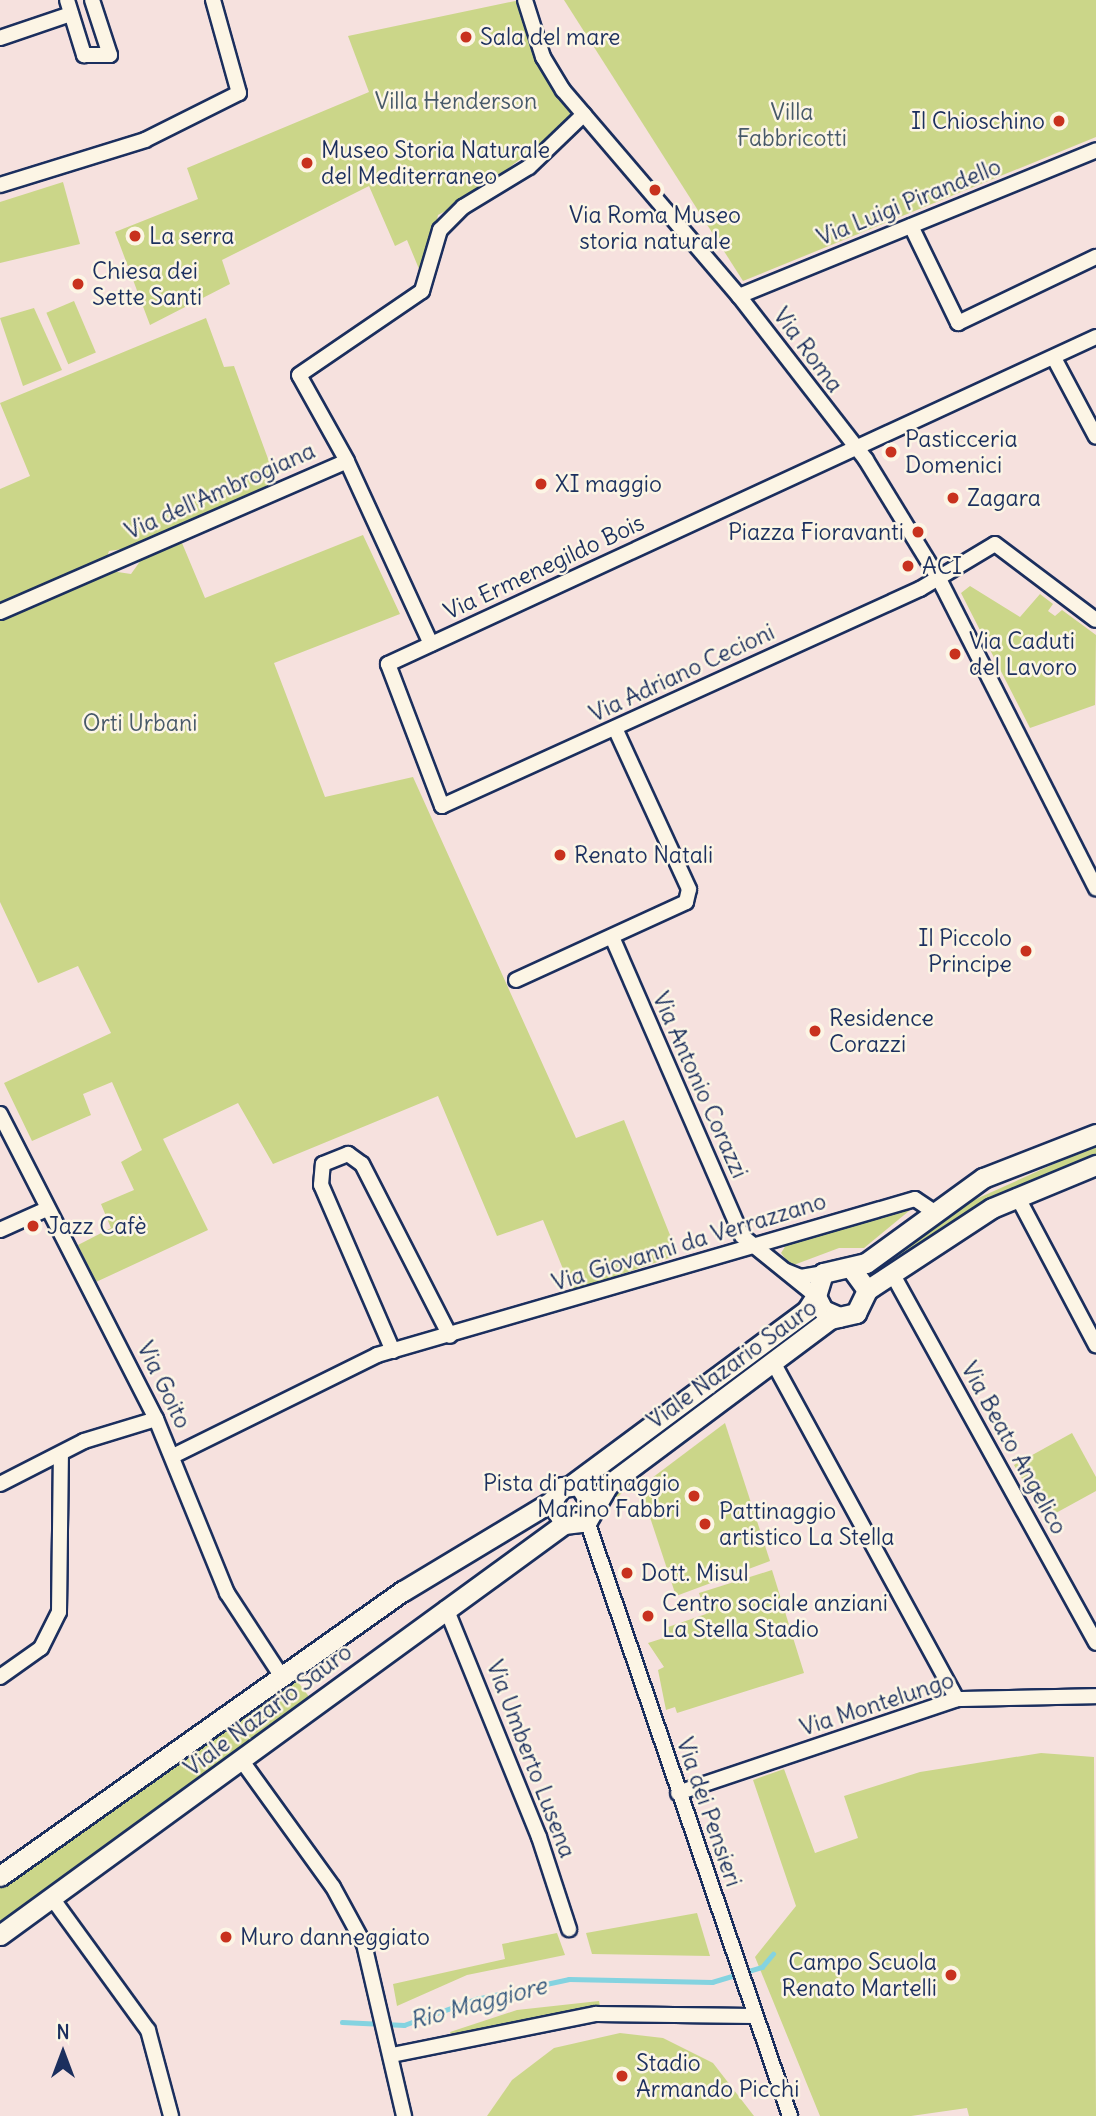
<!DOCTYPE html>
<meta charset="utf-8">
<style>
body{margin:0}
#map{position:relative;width:1096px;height:2116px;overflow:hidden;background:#f6e1de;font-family:Delius,sans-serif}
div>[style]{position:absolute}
.green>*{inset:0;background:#cbd689;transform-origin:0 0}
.stream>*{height:4.5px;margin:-2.25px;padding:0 2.25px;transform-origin:2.25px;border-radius:2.25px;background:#84d3e0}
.roads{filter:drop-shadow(2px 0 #1b2f5e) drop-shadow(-2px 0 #1b2f5e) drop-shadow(0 2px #1b2f5e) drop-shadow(0 -2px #1b2f5e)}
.street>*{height:14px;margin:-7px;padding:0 7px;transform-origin:7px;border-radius:7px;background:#fcf5e5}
.secondary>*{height:19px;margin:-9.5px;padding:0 9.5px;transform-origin:9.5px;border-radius:9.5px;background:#fcf5e5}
.dots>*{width:19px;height:19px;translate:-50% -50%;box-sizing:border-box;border:4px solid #fcf5e5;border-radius:50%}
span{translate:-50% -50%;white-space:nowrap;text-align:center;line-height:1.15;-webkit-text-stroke:5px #fcf5e5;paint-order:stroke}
.poi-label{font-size:23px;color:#1b2f5e}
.left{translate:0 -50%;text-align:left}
.right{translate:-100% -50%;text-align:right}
.park-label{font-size:23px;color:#475969}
.street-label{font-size:23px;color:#1b2f5e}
.water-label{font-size:24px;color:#35587e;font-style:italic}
.north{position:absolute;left:28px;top:2018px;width:70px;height:70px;-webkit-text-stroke:5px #fcf5e5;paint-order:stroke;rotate:0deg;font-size:19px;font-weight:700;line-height:28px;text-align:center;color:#1b2f5e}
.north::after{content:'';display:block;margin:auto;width:24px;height:32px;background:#1b2f5e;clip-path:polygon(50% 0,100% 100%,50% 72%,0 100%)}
</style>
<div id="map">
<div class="green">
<div style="clip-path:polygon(520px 0,542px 70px,573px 118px,501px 174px,502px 181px,438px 215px,424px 281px,407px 240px,395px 246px,369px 186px,222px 260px,230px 284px,150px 325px,115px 232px,198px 199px,187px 168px,369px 92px,348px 36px)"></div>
<div style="clip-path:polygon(564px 0,1096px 0,1096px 137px,743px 281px)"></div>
<div style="clip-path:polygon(63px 182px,80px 244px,0 263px,0 202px)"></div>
<div style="left:74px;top:301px;width:56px;height:30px;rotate:67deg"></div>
<div style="clip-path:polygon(34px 308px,62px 370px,23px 386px,0 318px)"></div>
<div style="clip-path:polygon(206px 318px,224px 367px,234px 366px,278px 486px,136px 547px,109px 551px,106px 560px,0 605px,0 489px,30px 476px,0 403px)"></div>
<div style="clip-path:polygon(363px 535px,400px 614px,274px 663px,325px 797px,413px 777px,576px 1138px,624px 1120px,678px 1255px,572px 1291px,543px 1220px,497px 1236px,438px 1096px,273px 1164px,238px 1103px,163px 1139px,208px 1230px,96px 1282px,78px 1245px,111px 1228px,101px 1204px,134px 1190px,121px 1162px,142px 1150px,112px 1082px,83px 1094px,91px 1115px,32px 1141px,4px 1083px,111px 1033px,78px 966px,38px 983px,0 902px,0 618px,111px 571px,131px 574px,141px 560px,182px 543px,205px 598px)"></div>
<div style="clip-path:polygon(970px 586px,1020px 617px,1040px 594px,1053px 604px,1048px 611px,1055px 616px,1062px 610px,1096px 635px,1095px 705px,1030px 728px,961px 593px)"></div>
<div style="clip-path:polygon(1096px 1145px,1096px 1158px,881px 1276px,875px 1266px,965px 1204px)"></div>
<div style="clip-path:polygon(915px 1206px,864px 1248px,839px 1248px,791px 1266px,781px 1253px,788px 1242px)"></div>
<div style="left:803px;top:1321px;width:11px;height:268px;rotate:49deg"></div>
<div style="clip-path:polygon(725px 1423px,770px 1561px,676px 1596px,640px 1487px)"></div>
<div style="clip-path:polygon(1072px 1433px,1096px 1477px,1096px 1491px,1045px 1519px,1014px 1465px)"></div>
<div style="clip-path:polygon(772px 1570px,804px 1673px,677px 1713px,675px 1707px,666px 1710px,658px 1670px,664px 1667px,648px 1643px,670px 1636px,668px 1627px,706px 1614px,699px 1593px)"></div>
<div style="clip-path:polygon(295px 1678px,310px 1698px,0 1927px,0 1887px)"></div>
<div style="clip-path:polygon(1041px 1753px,1094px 1757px,1096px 2116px,969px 2116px,967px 2108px,911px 2116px,820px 2116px,755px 1957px,796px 1906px,753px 1780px,784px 1769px,815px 1853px,858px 1838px,844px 1796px,920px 1772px)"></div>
<div style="clip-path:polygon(697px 1913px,710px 1956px,592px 1954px,586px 1933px)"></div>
<div style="clip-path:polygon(557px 1933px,565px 1955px,467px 1975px,397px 2006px,393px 1984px,505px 1959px,502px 1944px)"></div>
<div style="clip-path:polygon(599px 2001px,600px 2006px,543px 2020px,452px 2037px,450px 2032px,517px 2010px)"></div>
<div style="clip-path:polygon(620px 2033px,663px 2038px,713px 2063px,754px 2116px,487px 2116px,512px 2080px,554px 2048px)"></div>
</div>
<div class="stream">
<div style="left:342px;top:2022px;width:62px;rotate:2.8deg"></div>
<div style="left:404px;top:2025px;width:77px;rotate:-19.9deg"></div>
<div style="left:476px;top:1999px;width:95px;rotate:-12.1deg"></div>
<div style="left:569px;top:1979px;width:143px;rotate:1.2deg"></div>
<div style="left:712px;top:1982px;width:52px;rotate:-16.7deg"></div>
<div style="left:762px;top:1967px;width:17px;rotate:-50deg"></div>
</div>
<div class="roads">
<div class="street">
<div style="left:67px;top:0;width:58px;rotate:72.8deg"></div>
<div style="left:84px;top:55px;width:26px"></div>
<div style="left:110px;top:55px;width:58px;rotate:-108.1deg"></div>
<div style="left:525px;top:0;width:60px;rotate:72.5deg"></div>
<div style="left:543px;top:57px;width:39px;rotate:59deg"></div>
<div style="left:563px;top:90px;width:271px;rotate:49.5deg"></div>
<div style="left:739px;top:296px;width:207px;rotate:52.2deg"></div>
<div style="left:866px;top:460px;width:140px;rotate:58.5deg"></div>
<div style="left:939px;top:579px;width:347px;rotate:63.1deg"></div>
<div style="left:0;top:38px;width:75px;rotate:-18.7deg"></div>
<div style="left:0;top:185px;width:152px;rotate:-17.2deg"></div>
<div style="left:145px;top:140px;width:105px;rotate:-26.6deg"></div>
<div style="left:239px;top:93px;width:97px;rotate:-105.6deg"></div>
<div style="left:911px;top:226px;width:108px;rotate:64.1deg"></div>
<div style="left:958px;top:323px;width:153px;rotate:-25.6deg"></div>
<div style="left:739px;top:296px;width:386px;rotate:-22.2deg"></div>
<div style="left:1096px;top:337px;width:780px;rotate:155.21deg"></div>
<div style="left:388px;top:664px;width:152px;rotate:69.2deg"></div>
<div style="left:442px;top:806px;width:525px;rotate:-24.42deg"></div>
<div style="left:920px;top:589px;width:87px;rotate:-31deg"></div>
<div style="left:995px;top:544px;width:126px;rotate:37deg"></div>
<div style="left:1054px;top:358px;width:89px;rotate:62deg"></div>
<div style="left:0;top:612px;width:378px;rotate:-23.5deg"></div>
<div style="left:431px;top:644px;width:201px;rotate:-114.7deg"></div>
<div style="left:347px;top:461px;width:98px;rotate:-119.2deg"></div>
<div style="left:299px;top:375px;width:149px;rotate:-34.3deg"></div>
<div style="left:422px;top:291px;width:64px;rotate:-73.6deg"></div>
<div style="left:440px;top:230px;width:33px;rotate:-45deg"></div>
<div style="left:463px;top:207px;width:77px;rotate:-31.2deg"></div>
<div style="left:529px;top:167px;width:76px;rotate:-43.9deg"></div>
<div style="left:612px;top:937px;width:326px;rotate:66.5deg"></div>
<div style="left:742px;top:1236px;width:95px;rotate:39deg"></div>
<div style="left:516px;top:980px;width:187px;rotate:-24.6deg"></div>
<div style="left:686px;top:902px;width:13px;rotate:-77deg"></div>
<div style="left:689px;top:889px;width:177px;rotate:-114.7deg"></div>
<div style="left:0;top:1114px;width:343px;rotate:62.9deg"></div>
<div style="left:156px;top:1419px;width:188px;rotate:67.8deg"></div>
<div style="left:227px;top:1593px;width:100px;rotate:56.8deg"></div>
<div style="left:1017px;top:1196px;width:169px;rotate:62.1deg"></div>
<div style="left:0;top:1230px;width:51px;rotate:-24.1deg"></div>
<div style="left:786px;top:1271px;width:16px;rotate:22deg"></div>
<div style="left:801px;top:1277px;width:22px;rotate:-10deg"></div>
<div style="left:893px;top:1275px;width:420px;rotate:61.1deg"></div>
<div style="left:393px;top:1351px;width:181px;rotate:-113.4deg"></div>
<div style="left:321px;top:1185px;width:21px;rotate:-85deg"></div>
<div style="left:323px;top:1164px;width:27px;rotate:-22deg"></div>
<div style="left:348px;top:1154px;width:17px;rotate:36deg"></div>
<div style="left:362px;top:1164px;width:193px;rotate:62.9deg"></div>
<div style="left:773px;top:1362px;width:384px;rotate:61.4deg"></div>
<div style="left:173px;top:1456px;width:228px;rotate:-26.3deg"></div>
<div style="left:377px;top:1355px;width:560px;rotate:-16.17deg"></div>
<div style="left:915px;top:1199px;width:23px;rotate:34deg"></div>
<div style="left:0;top:1484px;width:94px;rotate:-27.1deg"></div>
<div style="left:84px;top:1441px;width:75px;rotate:-17deg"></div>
<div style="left:587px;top:1521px;width:629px;rotate:71.16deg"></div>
<div style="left:446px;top:1608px;width:247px;rotate:67.9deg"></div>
<div style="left:539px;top:1837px;width:97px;rotate:71.9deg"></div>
<div style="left:0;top:1677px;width:50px;rotate:-35.3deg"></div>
<div style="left:41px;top:1648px;width:40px;rotate:-63.4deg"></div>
<div style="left:59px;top:1612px;width:158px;rotate:-89.3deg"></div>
<div style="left:242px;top:1761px;width:155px;rotate:54.2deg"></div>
<div style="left:333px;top:1887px;width:65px;rotate:61.5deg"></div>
<div style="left:364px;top:1944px;width:177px;rotate:76.9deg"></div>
<div style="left:678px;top:1793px;width:294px;rotate:-18.6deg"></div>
<div style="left:957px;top:1699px;width:139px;rotate:-1.2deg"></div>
<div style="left:52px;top:1898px;width:163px;rotate:54deg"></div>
<div style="left:148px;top:2030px;width:89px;rotate:75deg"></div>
<div style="left:392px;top:2055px;width:208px;rotate:-11.4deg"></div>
<div style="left:596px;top:2014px;width:157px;rotate:0.7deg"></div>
</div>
<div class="secondary">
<div style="left:867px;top:1290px;width:149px;rotate:-33.3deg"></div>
<div style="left:992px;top:1208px;width:113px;rotate:-22.5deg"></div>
<div style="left:839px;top:1317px;width:17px;rotate:-156deg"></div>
<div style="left:823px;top:1310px;width:16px;rotate:-117deg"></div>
<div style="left:816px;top:1296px;width:24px;rotate:-73deg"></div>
<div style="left:823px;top:1273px;width:44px;rotate:-13.1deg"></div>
<div style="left:866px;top:1263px;width:145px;rotate:-36deg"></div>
<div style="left:983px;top:1178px;width:121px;rotate:-21.3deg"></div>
<div style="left:573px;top:1484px;width:292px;rotate:-36.6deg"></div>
<div style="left:807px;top:1310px;width:17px;rotate:-57deg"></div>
<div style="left:594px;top:1508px;width:27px;rotate:-123deg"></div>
<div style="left:579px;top:1485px;width:17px;rotate:173deg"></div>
<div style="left:562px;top:1487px;width:17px;rotate:126deg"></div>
<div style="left:552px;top:1501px;width:26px;rotate:62deg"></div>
<div style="left:564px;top:1524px;width:23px;rotate:-7deg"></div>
<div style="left:587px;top:1521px;width:42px;rotate:-59.7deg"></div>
<div style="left:608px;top:1485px;width:277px;rotate:-36.8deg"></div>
<div style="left:830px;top:1319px;width:27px;rotate:-13deg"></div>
<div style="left:856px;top:1313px;width:25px;rotate:-64deg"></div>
<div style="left:867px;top:1290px;width:27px;rotate:-126deg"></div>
<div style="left:0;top:1876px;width:494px;rotate:-35.3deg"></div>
<div style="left:403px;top:1591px;width:174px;rotate:-31.1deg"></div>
<div style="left:0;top:1935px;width:698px;rotate:-36.08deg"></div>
</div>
</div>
<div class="dots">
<div style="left:466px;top:37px;background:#c8321e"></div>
<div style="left:1059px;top:121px;background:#c8321e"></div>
<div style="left:307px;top:163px;background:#c8321e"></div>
<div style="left:655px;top:190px;background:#c8321e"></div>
<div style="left:135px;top:236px;background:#c8321e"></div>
<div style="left:78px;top:284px;background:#c8321e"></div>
<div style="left:891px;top:452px;background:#c8321e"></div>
<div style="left:541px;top:484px;background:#c8321e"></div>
<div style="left:953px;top:498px;background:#c8321e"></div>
<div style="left:918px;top:532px;background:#c8321e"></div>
<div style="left:908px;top:566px;background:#c8321e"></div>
<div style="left:955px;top:654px;background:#c8321e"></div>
<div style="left:560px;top:855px;background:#c8321e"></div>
<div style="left:1026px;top:951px;background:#c8321e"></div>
<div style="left:815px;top:1031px;background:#c8321e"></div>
<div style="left:33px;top:1226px;background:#c8321e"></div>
<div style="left:694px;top:1496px;background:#c8321e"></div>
<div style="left:705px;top:1524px;background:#c8321e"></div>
<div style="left:627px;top:1573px;background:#c8321e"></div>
<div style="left:648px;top:1616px;background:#c8321e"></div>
<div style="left:226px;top:1937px;background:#c8321e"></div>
<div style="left:951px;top:1975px;background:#c8321e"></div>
<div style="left:622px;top:2076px;background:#c8321e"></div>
</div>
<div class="poi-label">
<span class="left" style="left:480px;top:37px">Sala del mare</span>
<span class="right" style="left:1045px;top:121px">Il Chioschino</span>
<span class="left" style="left:321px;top:163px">Museo Storia Naturale<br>del Mediterraneo</span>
<span style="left:655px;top:228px">Via Roma Museo<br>storia naturale</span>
<span class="left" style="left:149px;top:236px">La serra</span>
<span class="left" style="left:92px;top:284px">Chiesa dei<br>Sette Santi</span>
<span class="left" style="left:905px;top:452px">Pasticceria<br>Domenici</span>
<span class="left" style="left:555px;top:484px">XI maggio</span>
<span class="left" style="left:967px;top:498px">Zagara</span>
<span class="right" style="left:904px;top:532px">Piazza Fioravanti</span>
<span class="left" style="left:922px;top:566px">ACI</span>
<span class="left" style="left:969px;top:654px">Via Caduti<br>del Lavoro</span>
<span class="left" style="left:574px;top:855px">Renato Natali</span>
<span class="right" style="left:1012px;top:951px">Il Piccolo<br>Principe</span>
<span class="left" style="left:829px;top:1031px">Residence<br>Corazzi</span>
<span class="left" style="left:47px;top:1226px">Jazz Cafè</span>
<span class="right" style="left:680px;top:1496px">Pista di pattinaggio<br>Marino Fabbri</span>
<span class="left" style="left:719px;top:1524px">Pattinaggio<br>artistico La Stella</span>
<span class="left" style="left:641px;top:1573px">Dott. Misul</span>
<span class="left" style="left:662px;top:1616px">Centro sociale anziani<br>La Stella Stadio</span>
<span class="left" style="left:240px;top:1937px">Muro danneggiato</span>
<span class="right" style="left:937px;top:1975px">Campo Scuola<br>Renato Martelli</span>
<span class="left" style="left:636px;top:2076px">Stadio<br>Armando Picchi</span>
</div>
<div class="park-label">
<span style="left:456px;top:101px">Villa Henderson</span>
<span style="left:792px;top:125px">Villa<br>Fabbricotti</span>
<span style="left:140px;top:723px">Orti Urbani</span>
</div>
<div class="street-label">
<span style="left:909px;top:202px;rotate:-22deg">Via Luigi Pirandello</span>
<span style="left:808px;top:350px;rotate:53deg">Via Roma</span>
<span style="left:220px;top:491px;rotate:-24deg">Via dell'Ambrogiana</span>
<span style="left:544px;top:567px;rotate:-25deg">Via Ermenegildo Bois</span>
<span style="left:682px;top:673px;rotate:-25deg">Via Adriano Cecioni</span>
<span style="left:700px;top:1085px;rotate:66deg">Via Antonio Corazzi</span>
<span style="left:689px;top:1242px;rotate:-17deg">Via Giovanni da Verrazzano</span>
<span style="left:732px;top:1364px;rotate:-36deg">Viale Nazario Sauro</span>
<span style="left:164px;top:1385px;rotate:64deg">Via Goito</span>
<span style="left:1014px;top:1448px;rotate:61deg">Via Beato Angelico</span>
<span style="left:877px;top:1704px;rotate:-18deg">Via Montelungo</span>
<span style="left:268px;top:1710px;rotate:-37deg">Viale Nazario Sauro</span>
<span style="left:531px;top:1759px;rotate:69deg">Via Umberto Lusena</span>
<span style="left:709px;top:1812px;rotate:71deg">Via dei Pensieri</span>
</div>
<div class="water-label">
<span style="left:478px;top:2003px;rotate:-15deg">Rio Maggiore</span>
</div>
<div class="north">N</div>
</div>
